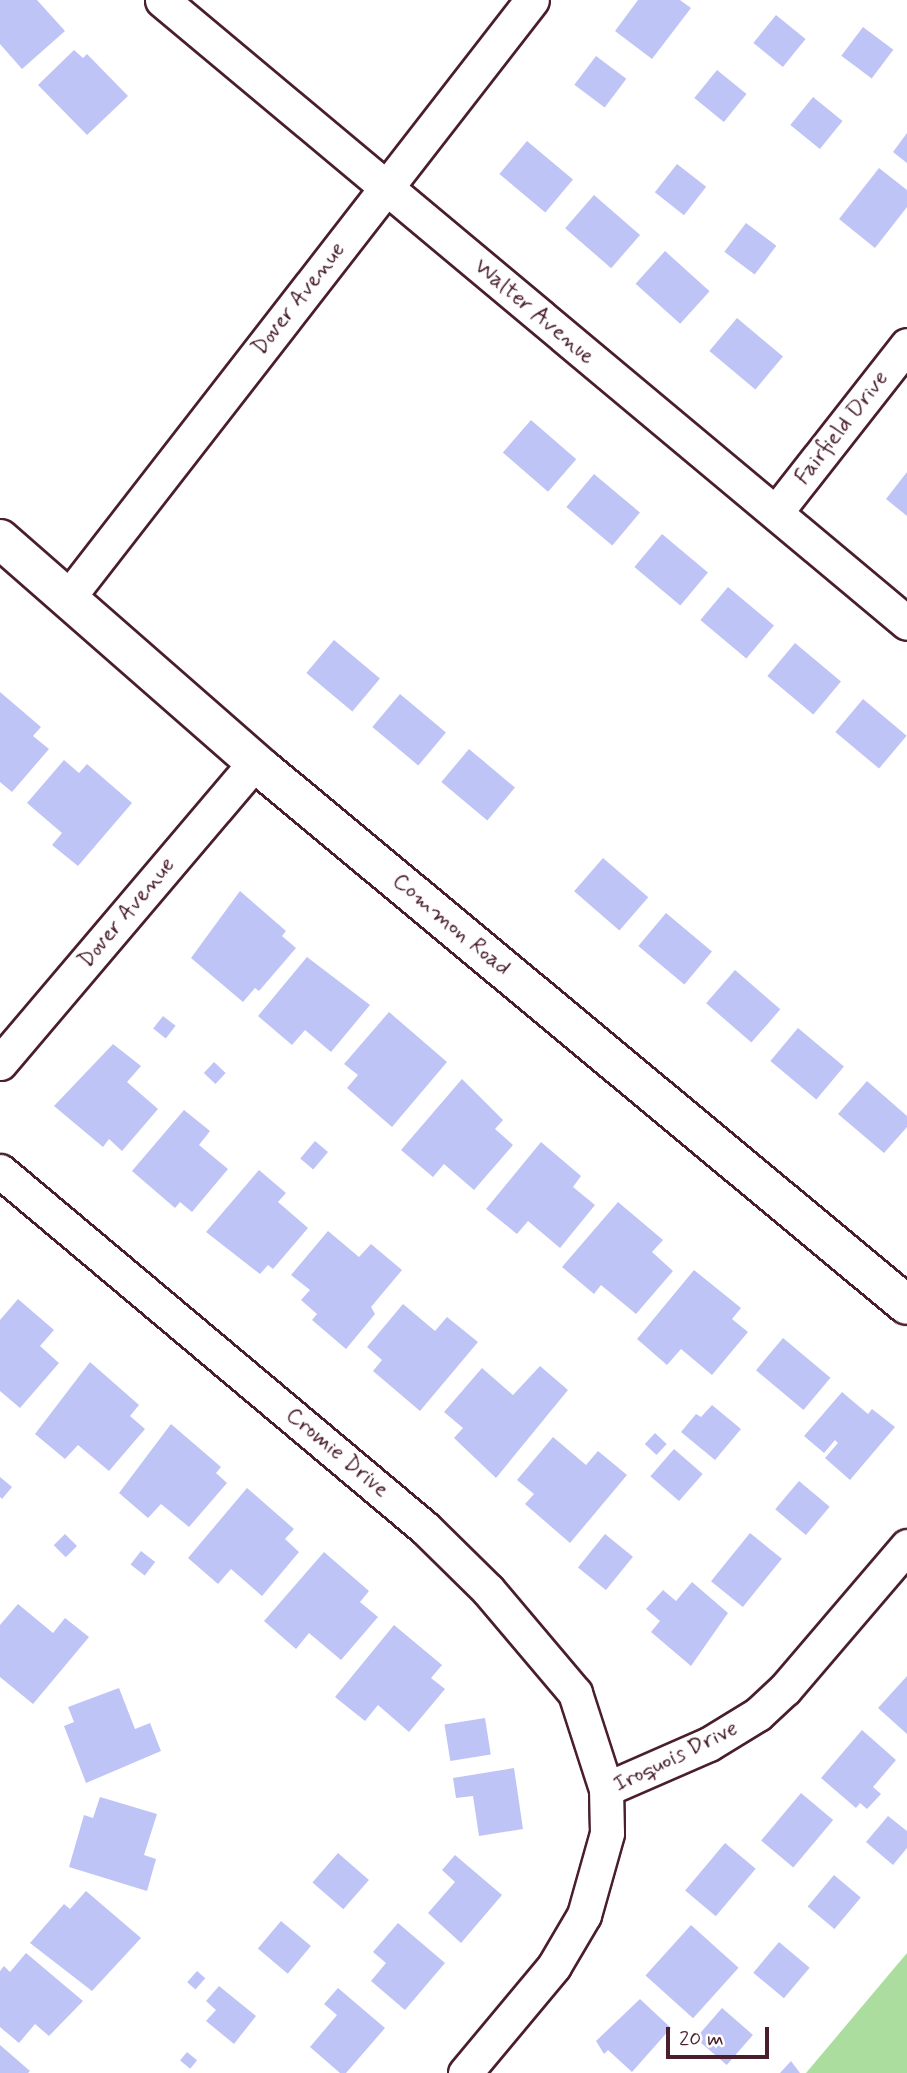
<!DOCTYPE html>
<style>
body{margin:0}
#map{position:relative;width:907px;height:2073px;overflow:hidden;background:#fff;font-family:Mynerve,sans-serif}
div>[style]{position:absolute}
.green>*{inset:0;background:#abdd9e}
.building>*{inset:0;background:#bfc4f6;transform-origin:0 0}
.roads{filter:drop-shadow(2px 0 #4a1f2b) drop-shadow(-2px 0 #4a1f2b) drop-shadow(0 2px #4a1f2b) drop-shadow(0 -2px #4a1f2b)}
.minor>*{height:33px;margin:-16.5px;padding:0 16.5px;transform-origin:16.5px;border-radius:16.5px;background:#fff}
.tertiary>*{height:38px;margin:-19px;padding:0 19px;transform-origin:19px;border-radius:19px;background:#fff}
span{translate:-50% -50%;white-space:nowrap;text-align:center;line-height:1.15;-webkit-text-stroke:5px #fff;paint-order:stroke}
.street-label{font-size:23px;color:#4a1f2b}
.scale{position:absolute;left:666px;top:2027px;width:103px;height:32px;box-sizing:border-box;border:4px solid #4a1f2b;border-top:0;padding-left:9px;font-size:21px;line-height:24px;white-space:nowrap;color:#4a1f2b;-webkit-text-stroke:5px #fff;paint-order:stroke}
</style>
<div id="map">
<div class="green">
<div style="clip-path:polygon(907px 1953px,907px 2073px,806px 2073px)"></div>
</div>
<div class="building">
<div style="clip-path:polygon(0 0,37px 0,65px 31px,22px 69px,0 44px)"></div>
<div style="clip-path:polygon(638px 0,680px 0,691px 8px,652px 59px,615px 31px)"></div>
<div style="left:776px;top:15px;width:38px;height:36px;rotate:39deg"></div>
<div style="left:863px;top:27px;width:38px;height:36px;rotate:37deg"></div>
<div style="clip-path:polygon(74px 50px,83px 58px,87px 54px,128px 96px,87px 135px,38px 85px)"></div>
<div style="left:596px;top:56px;width:38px;height:36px;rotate:37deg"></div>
<div style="left:717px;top:70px;width:38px;height:36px;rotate:39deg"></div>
<div style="left:813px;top:97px;width:38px;height:36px;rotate:39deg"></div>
<div style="clip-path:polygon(907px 133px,907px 163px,893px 152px)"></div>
<div style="left:527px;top:141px;width:60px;height:43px;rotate:40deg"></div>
<div style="left:677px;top:164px;width:37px;height:36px;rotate:38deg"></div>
<div style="clip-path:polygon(879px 168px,907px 190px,907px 207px,875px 248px,839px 219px)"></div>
<div style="left:594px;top:195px;width:61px;height:44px;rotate:41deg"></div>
<div style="left:746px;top:223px;width:38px;height:36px;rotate:37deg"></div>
<div style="left:665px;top:251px;width:60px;height:44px;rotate:42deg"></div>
<div style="left:737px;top:318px;width:60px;height:43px;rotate:40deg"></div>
<div style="left:531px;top:420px;width:60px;height:43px;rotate:41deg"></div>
<div style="clip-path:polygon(907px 472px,907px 516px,886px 499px)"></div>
<div style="left:594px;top:474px;width:60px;height:43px;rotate:40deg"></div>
<div style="left:662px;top:534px;width:60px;height:43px;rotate:40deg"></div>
<div style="left:728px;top:587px;width:60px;height:43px;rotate:40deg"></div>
<div style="left:334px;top:640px;width:60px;height:43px;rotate:40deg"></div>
<div style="left:795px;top:643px;width:60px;height:43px;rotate:40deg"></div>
<div style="clip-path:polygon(0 692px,41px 727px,33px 736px,49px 749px,12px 792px,0 782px)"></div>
<div style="left:400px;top:694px;width:60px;height:43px;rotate:40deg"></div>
<div style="left:863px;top:699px;width:57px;height:43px;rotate:40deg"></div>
<div style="left:469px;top:749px;width:60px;height:43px;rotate:40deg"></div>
<div style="clip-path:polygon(64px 760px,79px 773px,87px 764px,132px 803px,78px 866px,52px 845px,62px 833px,27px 803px)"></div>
<div style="left:603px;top:858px;width:60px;height:44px;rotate:41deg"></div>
<div style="clip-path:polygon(240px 891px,286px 931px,282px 936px,296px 948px,259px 991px,255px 988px,243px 1002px,191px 958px)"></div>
<div style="left:666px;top:913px;width:60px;height:43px;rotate:40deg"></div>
<div style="clip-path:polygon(307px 957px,370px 1005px,331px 1052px,305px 1030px,292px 1045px,258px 1016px)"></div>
<div style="left:735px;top:970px;width:60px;height:44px;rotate:41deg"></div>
<div style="clip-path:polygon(389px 1012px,447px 1062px,392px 1127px,347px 1088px,358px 1075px,344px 1064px)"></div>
<div style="left:163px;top:1016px;width:16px;height:16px;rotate:38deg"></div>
<div style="left:798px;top:1028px;width:60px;height:43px;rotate:40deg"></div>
<div style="clip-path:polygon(113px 1044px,141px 1066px,127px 1082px,158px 1109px,122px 1151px,109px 1139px,103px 1147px,54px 1106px)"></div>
<div style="left:214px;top:1062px;width:16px;height:15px;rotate:43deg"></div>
<div style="clip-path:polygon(462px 1079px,503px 1120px,495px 1129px,513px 1145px,474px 1190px,444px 1164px,433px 1177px,401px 1150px)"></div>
<div style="clip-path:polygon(867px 1081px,907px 1116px,907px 1127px,884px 1153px,838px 1114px)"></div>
<div style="clip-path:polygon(184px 1110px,210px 1131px,199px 1145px,228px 1169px,192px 1212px,180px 1202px,175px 1208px,132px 1171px)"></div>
<div style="left:315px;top:1141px;width:17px;height:23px;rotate:40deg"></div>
<div style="clip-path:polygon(541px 1142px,581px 1176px,573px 1187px,595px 1205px,560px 1248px,528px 1221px,517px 1234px,486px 1209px)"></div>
<div style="clip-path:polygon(259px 1170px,286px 1193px,278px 1202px,308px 1228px,273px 1269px,268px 1265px,260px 1274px,206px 1232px)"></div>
<div style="clip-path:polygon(618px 1202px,663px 1240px,652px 1252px,673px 1271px,636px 1314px,601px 1285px,594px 1294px,562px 1267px)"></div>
<div style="clip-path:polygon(328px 1231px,359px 1257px,371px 1244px,402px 1270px,371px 1307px,375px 1314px,346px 1349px,312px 1320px,317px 1314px,301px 1300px,310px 1290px,291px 1275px)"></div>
<div style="clip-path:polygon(694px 1270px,741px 1308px,732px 1319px,748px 1332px,712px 1375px,681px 1349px,667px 1365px,637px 1339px)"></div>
<div style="clip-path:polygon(18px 1299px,54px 1330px,40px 1346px,59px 1363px,20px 1408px,0 1391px,0 1320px)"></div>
<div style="clip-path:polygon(403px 1304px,435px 1331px,447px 1317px,478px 1342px,420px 1411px,373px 1371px,382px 1360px,367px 1347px)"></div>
<div style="left:783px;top:1338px;width:62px;height:42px;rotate:40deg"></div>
<div style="clip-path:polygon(90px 1362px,139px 1405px,130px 1416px,145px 1429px,109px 1471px,78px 1445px,65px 1459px,35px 1434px)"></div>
<div style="clip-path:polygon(540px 1366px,568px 1390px,496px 1478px,454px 1438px,463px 1428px,444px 1412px,482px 1368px,513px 1395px)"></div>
<div style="clip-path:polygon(842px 1392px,868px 1414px,872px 1409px,895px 1427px,850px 1480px,825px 1458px,838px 1443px,835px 1440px,824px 1453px,804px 1436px)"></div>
<div style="clip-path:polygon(712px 1405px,741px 1429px,715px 1460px,681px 1432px,696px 1414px,701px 1417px)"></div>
<div style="clip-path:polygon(171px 1424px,221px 1467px,216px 1473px,227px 1483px,189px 1527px,161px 1504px,148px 1518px,119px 1493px)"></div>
<div style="left:655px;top:1433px;width:16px;height:15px;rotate:43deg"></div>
<div style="clip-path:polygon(553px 1437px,586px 1465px,598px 1451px,627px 1475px,570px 1543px,525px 1504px,534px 1494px,517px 1480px)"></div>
<div style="left:674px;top:1449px;width:38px;height:36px;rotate:41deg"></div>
<div style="clip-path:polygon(0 1477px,12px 1487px,2px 1499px,0 1497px)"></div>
<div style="left:799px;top:1481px;width:40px;height:37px;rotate:40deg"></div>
<div style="clip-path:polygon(247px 1488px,294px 1529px,285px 1539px,299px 1552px,262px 1596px,231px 1569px,218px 1584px,188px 1558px)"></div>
<div style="left:750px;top:1533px;width:41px;height:62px;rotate:39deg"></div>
<div style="left:65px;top:1534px;width:17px;height:16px;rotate:45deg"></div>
<div style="left:605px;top:1534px;width:36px;height:43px;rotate:39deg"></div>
<div style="left:141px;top:1551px;width:18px;height:17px;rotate:38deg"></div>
<div style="clip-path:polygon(324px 1552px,369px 1591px,360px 1602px,378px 1617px,341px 1660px,309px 1633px,296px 1649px,264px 1621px)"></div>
<div style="clip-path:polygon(692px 1582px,728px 1613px,691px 1666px,651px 1632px,660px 1621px,646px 1609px,663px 1590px,676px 1601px)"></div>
<div style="clip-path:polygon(18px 1604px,53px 1633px,65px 1618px,89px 1637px,33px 1704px,0 1677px,0 1625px)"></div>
<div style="clip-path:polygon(394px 1625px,442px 1665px,431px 1678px,445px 1689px,409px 1732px,378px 1705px,365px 1721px,335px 1697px)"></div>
<div style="clip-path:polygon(907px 1676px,907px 1734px,878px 1708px)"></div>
<div style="clip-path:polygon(119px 1688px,135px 1729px,150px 1723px,161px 1751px,86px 1783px,64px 1726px,74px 1722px,68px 1707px)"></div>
<div style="left:485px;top:1718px;width:37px;height:41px;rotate:81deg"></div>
<div style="clip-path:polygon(862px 1730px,896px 1760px,873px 1787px,881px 1794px,867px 1809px,860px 1803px,856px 1808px,821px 1778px)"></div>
<div style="clip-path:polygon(514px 1768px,523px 1829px,479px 1836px,473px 1796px,456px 1798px,453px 1778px)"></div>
<div style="left:801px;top:1793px;width:42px;height:62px;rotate:40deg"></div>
<div style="clip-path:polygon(100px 1797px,157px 1814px,144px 1855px,156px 1859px,147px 1891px,69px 1867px,84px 1815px,93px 1818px)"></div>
<div style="clip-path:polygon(888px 1816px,907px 1831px,907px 1848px,893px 1865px,866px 1842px)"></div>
<div style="left:725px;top:1843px;width:40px;height:62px;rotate:40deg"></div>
<div style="left:338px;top:1853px;width:41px;height:39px;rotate:41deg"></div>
<div style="clip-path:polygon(455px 1855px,502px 1895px,461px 1943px,428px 1913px,455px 1882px,442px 1870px)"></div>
<div style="left:834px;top:1875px;width:35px;height:41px;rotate:40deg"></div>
<div style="clip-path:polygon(86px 1891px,141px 1938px,92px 1991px,30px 1943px,64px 1904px,70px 1909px)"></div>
<div style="left:281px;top:1921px;width:39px;height:36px;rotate:40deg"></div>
<div style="clip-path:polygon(398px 1923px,445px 1963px,405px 2010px,371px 1981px,386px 1963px,373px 1952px)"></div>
<div style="left:691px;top:1925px;width:64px;height:68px;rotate:42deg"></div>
<div style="left:779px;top:1942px;width:40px;height:40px;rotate:40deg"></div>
<div style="clip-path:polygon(26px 1953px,83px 2001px,49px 2036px,35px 2024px,19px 2043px,0 2027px,0 1971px,4px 1966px,10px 1972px)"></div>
<div style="left:197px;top:1971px;width:11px;height:15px;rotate:41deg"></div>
<div style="clip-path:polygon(219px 1986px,256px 2016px,234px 2044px,206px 2021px,216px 2010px,206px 2001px)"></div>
<div style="clip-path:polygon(338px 1988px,385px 2028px,346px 2073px,340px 2073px,310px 2047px,337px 2015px,324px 2004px)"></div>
<div style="clip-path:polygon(640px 1999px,671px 2028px,632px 2072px,608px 2050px,604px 2054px,596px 2041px)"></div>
<div style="left:722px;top:2008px;width:41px;height:40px;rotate:41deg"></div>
<div style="clip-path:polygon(0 2045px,30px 2071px,28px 2073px,0 2073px)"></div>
<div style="left:187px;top:2052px;width:13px;height:11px;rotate:39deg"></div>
<div style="clip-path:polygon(791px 2061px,800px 2073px,780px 2073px)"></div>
</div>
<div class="roads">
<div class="minor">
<div style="left:162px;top:0;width:971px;rotate:39.9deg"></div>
<div style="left:776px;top:512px;width:212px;rotate:-51.9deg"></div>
<div style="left:67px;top:599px;width:758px;rotate:-52.18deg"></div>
<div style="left:0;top:1063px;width:394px;rotate:-49.7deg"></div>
<div style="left:0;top:1171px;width:555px;rotate:40.03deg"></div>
<div style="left:425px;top:1528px;width:88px;rotate:44.5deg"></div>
<div style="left:488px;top:1590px;width:135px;rotate:49.8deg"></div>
<div style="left:575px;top:1693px;width:101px;rotate:72.1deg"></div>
<div style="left:465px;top:2073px;width:139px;rotate:-50.2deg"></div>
<div style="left:554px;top:1966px;width:59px;rotate:-59.5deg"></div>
<div style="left:584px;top:1915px;width:85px;rotate:-74.3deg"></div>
<div style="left:607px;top:1833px;width:44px;rotate:-91.3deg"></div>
<div style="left:606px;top:1789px;width:112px;rotate:-23.6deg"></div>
<div style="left:709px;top:1744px;width:57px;rotate:-31.5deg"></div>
<div style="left:758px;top:1714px;width:37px;rotate:-43deg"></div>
<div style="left:785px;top:1689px;width:188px;rotate:-49.5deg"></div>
</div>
<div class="tertiary">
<div style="left:0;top:539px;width:351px;rotate:41.2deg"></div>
<div style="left:264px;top:770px;width:836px;rotate:39.76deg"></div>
</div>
</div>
<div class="street-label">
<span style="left:299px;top:299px;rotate:-52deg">Dover Avenue</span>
<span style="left:534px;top:312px;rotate:40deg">Walter Avenue</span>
<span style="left:842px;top:428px;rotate:-52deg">Fairfield Drive</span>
<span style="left:127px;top:913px;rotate:-50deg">Dover Avenue</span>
<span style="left:451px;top:925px;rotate:40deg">Common Road</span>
<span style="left:337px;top:1453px;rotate:40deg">Cromie Drive</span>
<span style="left:676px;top:1757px;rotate:-26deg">Iroquois Drive</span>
</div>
<div class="scale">20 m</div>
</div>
